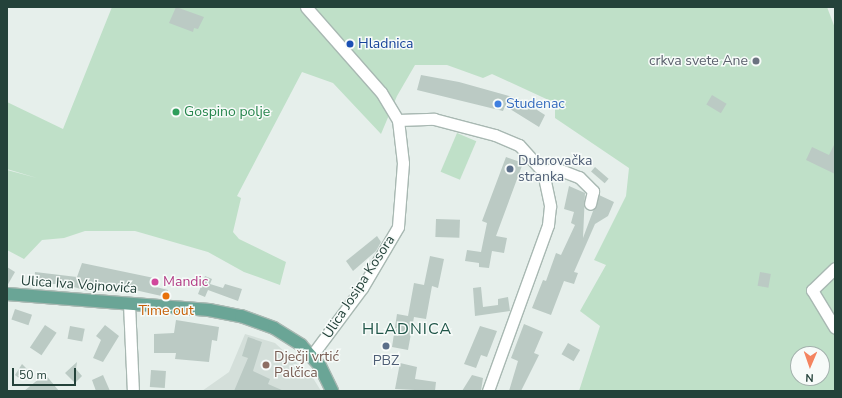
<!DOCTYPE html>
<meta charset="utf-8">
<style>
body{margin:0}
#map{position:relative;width:842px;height:398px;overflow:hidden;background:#e6efeb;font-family:"Nunito Sans",sans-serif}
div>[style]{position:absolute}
.built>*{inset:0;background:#d4dfda}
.green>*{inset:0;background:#bfe0c8;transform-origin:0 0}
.building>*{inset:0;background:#bbcac4;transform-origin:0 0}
.roads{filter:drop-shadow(1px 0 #a8b8b2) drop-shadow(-1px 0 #a8b8b2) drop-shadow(0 1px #a8b8b2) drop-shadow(0 -1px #a8b8b2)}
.minor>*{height:11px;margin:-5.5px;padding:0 5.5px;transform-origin:5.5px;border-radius:5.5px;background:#fff}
.major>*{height:12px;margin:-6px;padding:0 6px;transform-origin:6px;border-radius:6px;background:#6aa596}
.dots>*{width:11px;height:11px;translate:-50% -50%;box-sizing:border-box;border:2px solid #f7fbf9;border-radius:50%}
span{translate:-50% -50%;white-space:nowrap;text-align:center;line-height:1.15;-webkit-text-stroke:3px #f7fbf9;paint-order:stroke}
.transit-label{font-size:14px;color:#164399}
.left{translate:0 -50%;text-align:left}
.worship-label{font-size:14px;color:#5b616d}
.right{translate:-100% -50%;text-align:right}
.shop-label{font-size:14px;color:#366cbe}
.leisure-label{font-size:14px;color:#27864d}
.service-label{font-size:14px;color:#4e5e75}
.hotel-label{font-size:14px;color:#b23c85}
.street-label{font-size:14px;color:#24423a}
.food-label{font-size:14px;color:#c56008}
.education-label{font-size:14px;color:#785e54}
.quarter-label{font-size:16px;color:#1f5548;letter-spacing:1px}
.frame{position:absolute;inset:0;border:8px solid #24423a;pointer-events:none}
.north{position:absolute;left:790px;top:346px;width:40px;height:40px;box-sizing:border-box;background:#f7fbf9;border:1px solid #a3b1ad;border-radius:50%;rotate:182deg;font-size:11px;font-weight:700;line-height:16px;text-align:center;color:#24423a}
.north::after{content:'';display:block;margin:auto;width:14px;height:18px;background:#f4845f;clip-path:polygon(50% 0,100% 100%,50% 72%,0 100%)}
.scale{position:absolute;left:12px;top:368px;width:64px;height:18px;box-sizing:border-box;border:2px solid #24423a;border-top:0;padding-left:5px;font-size:12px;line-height:14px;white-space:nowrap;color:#24423a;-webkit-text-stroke:3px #f7fbf9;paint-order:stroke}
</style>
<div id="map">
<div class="built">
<div style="clip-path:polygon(245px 334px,275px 343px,313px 378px,321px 391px,202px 391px,229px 372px)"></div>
</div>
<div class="green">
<div style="clip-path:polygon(evenodd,112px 7px,827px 7px,835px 28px,835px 391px,579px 391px,600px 326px,580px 311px,606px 265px,594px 260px,626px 196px,629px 168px,555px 118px,555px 103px,492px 74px,483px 78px,447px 65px,415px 65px,397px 96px,381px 134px,333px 83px,302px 72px,237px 196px,241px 198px,233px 232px,239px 239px,286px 262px,280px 285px,244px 272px,208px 252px,135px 231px,85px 231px,64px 238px,42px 240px,24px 259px,7px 250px,7px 170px,37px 178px,7px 169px,7px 102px,63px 129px,112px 7px,798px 354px,822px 354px,822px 378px,798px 378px,798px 354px)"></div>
<div style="left:457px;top:133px;width:21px;height:42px;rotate:23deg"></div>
</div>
<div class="building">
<div style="clip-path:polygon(176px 7px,204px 17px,198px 29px,194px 28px,193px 32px,169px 23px)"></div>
<div style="clip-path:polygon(421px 75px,459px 82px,520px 99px,545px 115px,539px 127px,505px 106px,503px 111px,417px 90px)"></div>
<div style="left:712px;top:95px;width:17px;height:11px;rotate:31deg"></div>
<div style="clip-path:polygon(835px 143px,835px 174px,806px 160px,812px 147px,829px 155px)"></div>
<div style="clip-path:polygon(506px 157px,523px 163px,496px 236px,507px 238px,504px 253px,492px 251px,489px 268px,479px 267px,479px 263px,465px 261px,467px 250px,481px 252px,487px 223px,482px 221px)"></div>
<div style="left:595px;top:167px;width:18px;height:6px;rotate:41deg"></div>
<div style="clip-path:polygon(569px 186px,585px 193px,583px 238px,599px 195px,614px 202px,608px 216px,595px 224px,574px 272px,578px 273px,574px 284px,564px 281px,551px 315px,532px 308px,543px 280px,546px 281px,556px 253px,561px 255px,575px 225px,571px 223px,574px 212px,564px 209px)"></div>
<div style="left:436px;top:219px;width:24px;height:18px;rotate:2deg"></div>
<div style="clip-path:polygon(377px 236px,381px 242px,376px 251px,353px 271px,346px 261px)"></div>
<div style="clip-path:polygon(430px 256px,444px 259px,438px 288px,432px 286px,426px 319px,414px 317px,408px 350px,392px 347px,397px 314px,408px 316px,414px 283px,424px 285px)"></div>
<div style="clip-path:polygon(82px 263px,154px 278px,152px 286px,168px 290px,166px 297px,95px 281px,92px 292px,70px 286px,70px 289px,56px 288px,57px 284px,34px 284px,35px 272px,77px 277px)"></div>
<div style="clip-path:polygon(7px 267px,15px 272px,7px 286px)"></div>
<div style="left:760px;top:272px;width:11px;height:14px;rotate:10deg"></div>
<div style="clip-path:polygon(205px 276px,212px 279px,210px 284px,223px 288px,225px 284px,242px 289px,238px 301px,208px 290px,205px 297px,198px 294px)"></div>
<div style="clip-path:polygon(481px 287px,483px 307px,498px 305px,498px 299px,508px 297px,510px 311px,475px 316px,473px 288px)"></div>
<div style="left:15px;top:309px;width:18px;height:11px;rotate:19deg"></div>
<div style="clip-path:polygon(176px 320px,219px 327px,217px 341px,212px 340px,209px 362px,175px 359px,176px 353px,154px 353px,154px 334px,174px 333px)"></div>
<div style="clip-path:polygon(524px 324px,543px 332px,534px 353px,539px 355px,521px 391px,509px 391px,518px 361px,511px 358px)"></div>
<div style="left:45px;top:325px;width:14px;height:27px;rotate:34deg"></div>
<div style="clip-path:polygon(105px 325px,119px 336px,103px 362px,93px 358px,101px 340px,96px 336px)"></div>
<div style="left:70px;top:326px;width:15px;height:13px;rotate:11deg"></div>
<div style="clip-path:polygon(480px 326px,497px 331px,487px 357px,481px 355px,476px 368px,464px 364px)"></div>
<div style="clip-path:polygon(248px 337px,262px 342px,253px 371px,270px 379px,268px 384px,284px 391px,234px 391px,248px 358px,242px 356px)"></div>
<div style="left:568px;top:343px;width:14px;height:13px;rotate:30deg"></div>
<div style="clip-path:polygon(77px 362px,76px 369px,82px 376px,75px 383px,65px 373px)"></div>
<div style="clip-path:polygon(400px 363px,417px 367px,415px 379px,436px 382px,435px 391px,395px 389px)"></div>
<div style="clip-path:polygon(22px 364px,28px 370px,20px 379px,15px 375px)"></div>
<div style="left:151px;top:370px;width:15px;height:17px;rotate:4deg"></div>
<div style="clip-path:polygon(45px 374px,59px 391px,24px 391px)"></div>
<div style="clip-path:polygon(103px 375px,110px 391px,96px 391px,92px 380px)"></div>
<div style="clip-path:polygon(472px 375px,483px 378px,481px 391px,462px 391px)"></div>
</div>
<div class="roads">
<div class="minor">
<div style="left:306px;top:7px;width:113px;rotate:48.6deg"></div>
<div style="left:381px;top:92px;width:33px;rotate:59deg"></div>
<div style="left:398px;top:120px;width:43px;rotate:83.4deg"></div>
<div style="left:403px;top:163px;width:64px;rotate:94.5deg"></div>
<div style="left:398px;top:227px;width:71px;rotate:120.5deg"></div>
<div style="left:362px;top:288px;width:84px;rotate:126.7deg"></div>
<div style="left:398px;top:120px;width:36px;rotate:-2deg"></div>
<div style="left:434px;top:119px;width:63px;rotate:14.7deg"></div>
<div style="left:495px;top:135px;width:26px;rotate:23deg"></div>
<div style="left:519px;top:145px;width:36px;rotate:48deg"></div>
<div style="left:543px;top:172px;width:35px;rotate:78deg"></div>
<div style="left:550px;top:206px;width:19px;rotate:96deg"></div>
<div style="left:548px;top:225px;width:177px;rotate:109.9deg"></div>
<div style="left:543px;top:172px;width:13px;rotate:-18deg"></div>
<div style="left:555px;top:168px;width:26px;rotate:21deg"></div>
<div style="left:579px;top:177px;width:20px;rotate:45deg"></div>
<div style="left:593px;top:191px;width:13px;rotate:103deg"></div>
<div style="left:835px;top:268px;width:32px;rotate:136deg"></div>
<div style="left:812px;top:290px;width:44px;rotate:58.8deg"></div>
<div style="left:129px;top:304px;width:87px;rotate:87.4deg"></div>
</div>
<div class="major">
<div style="left:7px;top:294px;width:203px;rotate:4.5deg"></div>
<div style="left:209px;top:310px;width:33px;rotate:11deg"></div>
<div style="left:241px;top:316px;width:35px;rotate:20deg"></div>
<div style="left:274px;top:328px;width:32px;rotate:32deg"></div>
<div style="left:301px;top:345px;width:28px;rotate:48deg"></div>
<div style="left:320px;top:366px;width:28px;rotate:64deg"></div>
</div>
</div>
<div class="dots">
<div style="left:350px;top:44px;background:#1a4fb4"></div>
<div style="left:756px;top:61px;background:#6b7280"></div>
<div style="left:498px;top:104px;background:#3f7fe0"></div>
<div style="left:176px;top:112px;background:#2e9e5b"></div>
<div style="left:510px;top:169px;background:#5c6f8a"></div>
<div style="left:155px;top:282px;background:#d1479c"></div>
<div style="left:166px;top:296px;background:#e8710a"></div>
<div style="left:386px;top:346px;background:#5c6f8a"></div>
<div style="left:266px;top:365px;background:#8d6e63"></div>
</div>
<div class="transit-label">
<span class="left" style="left:358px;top:44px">Hladnica</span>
</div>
<div class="worship-label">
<span class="right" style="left:748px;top:61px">crkva svete Ane</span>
</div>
<div class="shop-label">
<span class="left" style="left:506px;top:104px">Studenac</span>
</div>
<div class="leisure-label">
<span class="left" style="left:184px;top:112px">Gospino polje</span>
</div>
<div class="service-label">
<span class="left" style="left:518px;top:169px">Dubrovačka<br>stranka</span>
<span style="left:386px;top:361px">PBZ</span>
</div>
<div class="hotel-label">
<span class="left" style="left:163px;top:282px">Mandic</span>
</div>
<div class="street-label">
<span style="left:79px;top:285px;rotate:4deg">Ulica Iva Vojnovića</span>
<span style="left:359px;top:287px;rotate:-57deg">Ulica Josipa Kosora</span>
</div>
<div class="food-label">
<span style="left:166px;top:311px">Time out</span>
</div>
<div class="education-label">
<span class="left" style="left:274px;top:365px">Dječji vrtić<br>Palčica</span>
</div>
<div class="quarter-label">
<span style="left:407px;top:329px">HLADNICA</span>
</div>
<div class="frame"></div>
<div class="north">N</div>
<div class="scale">50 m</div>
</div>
